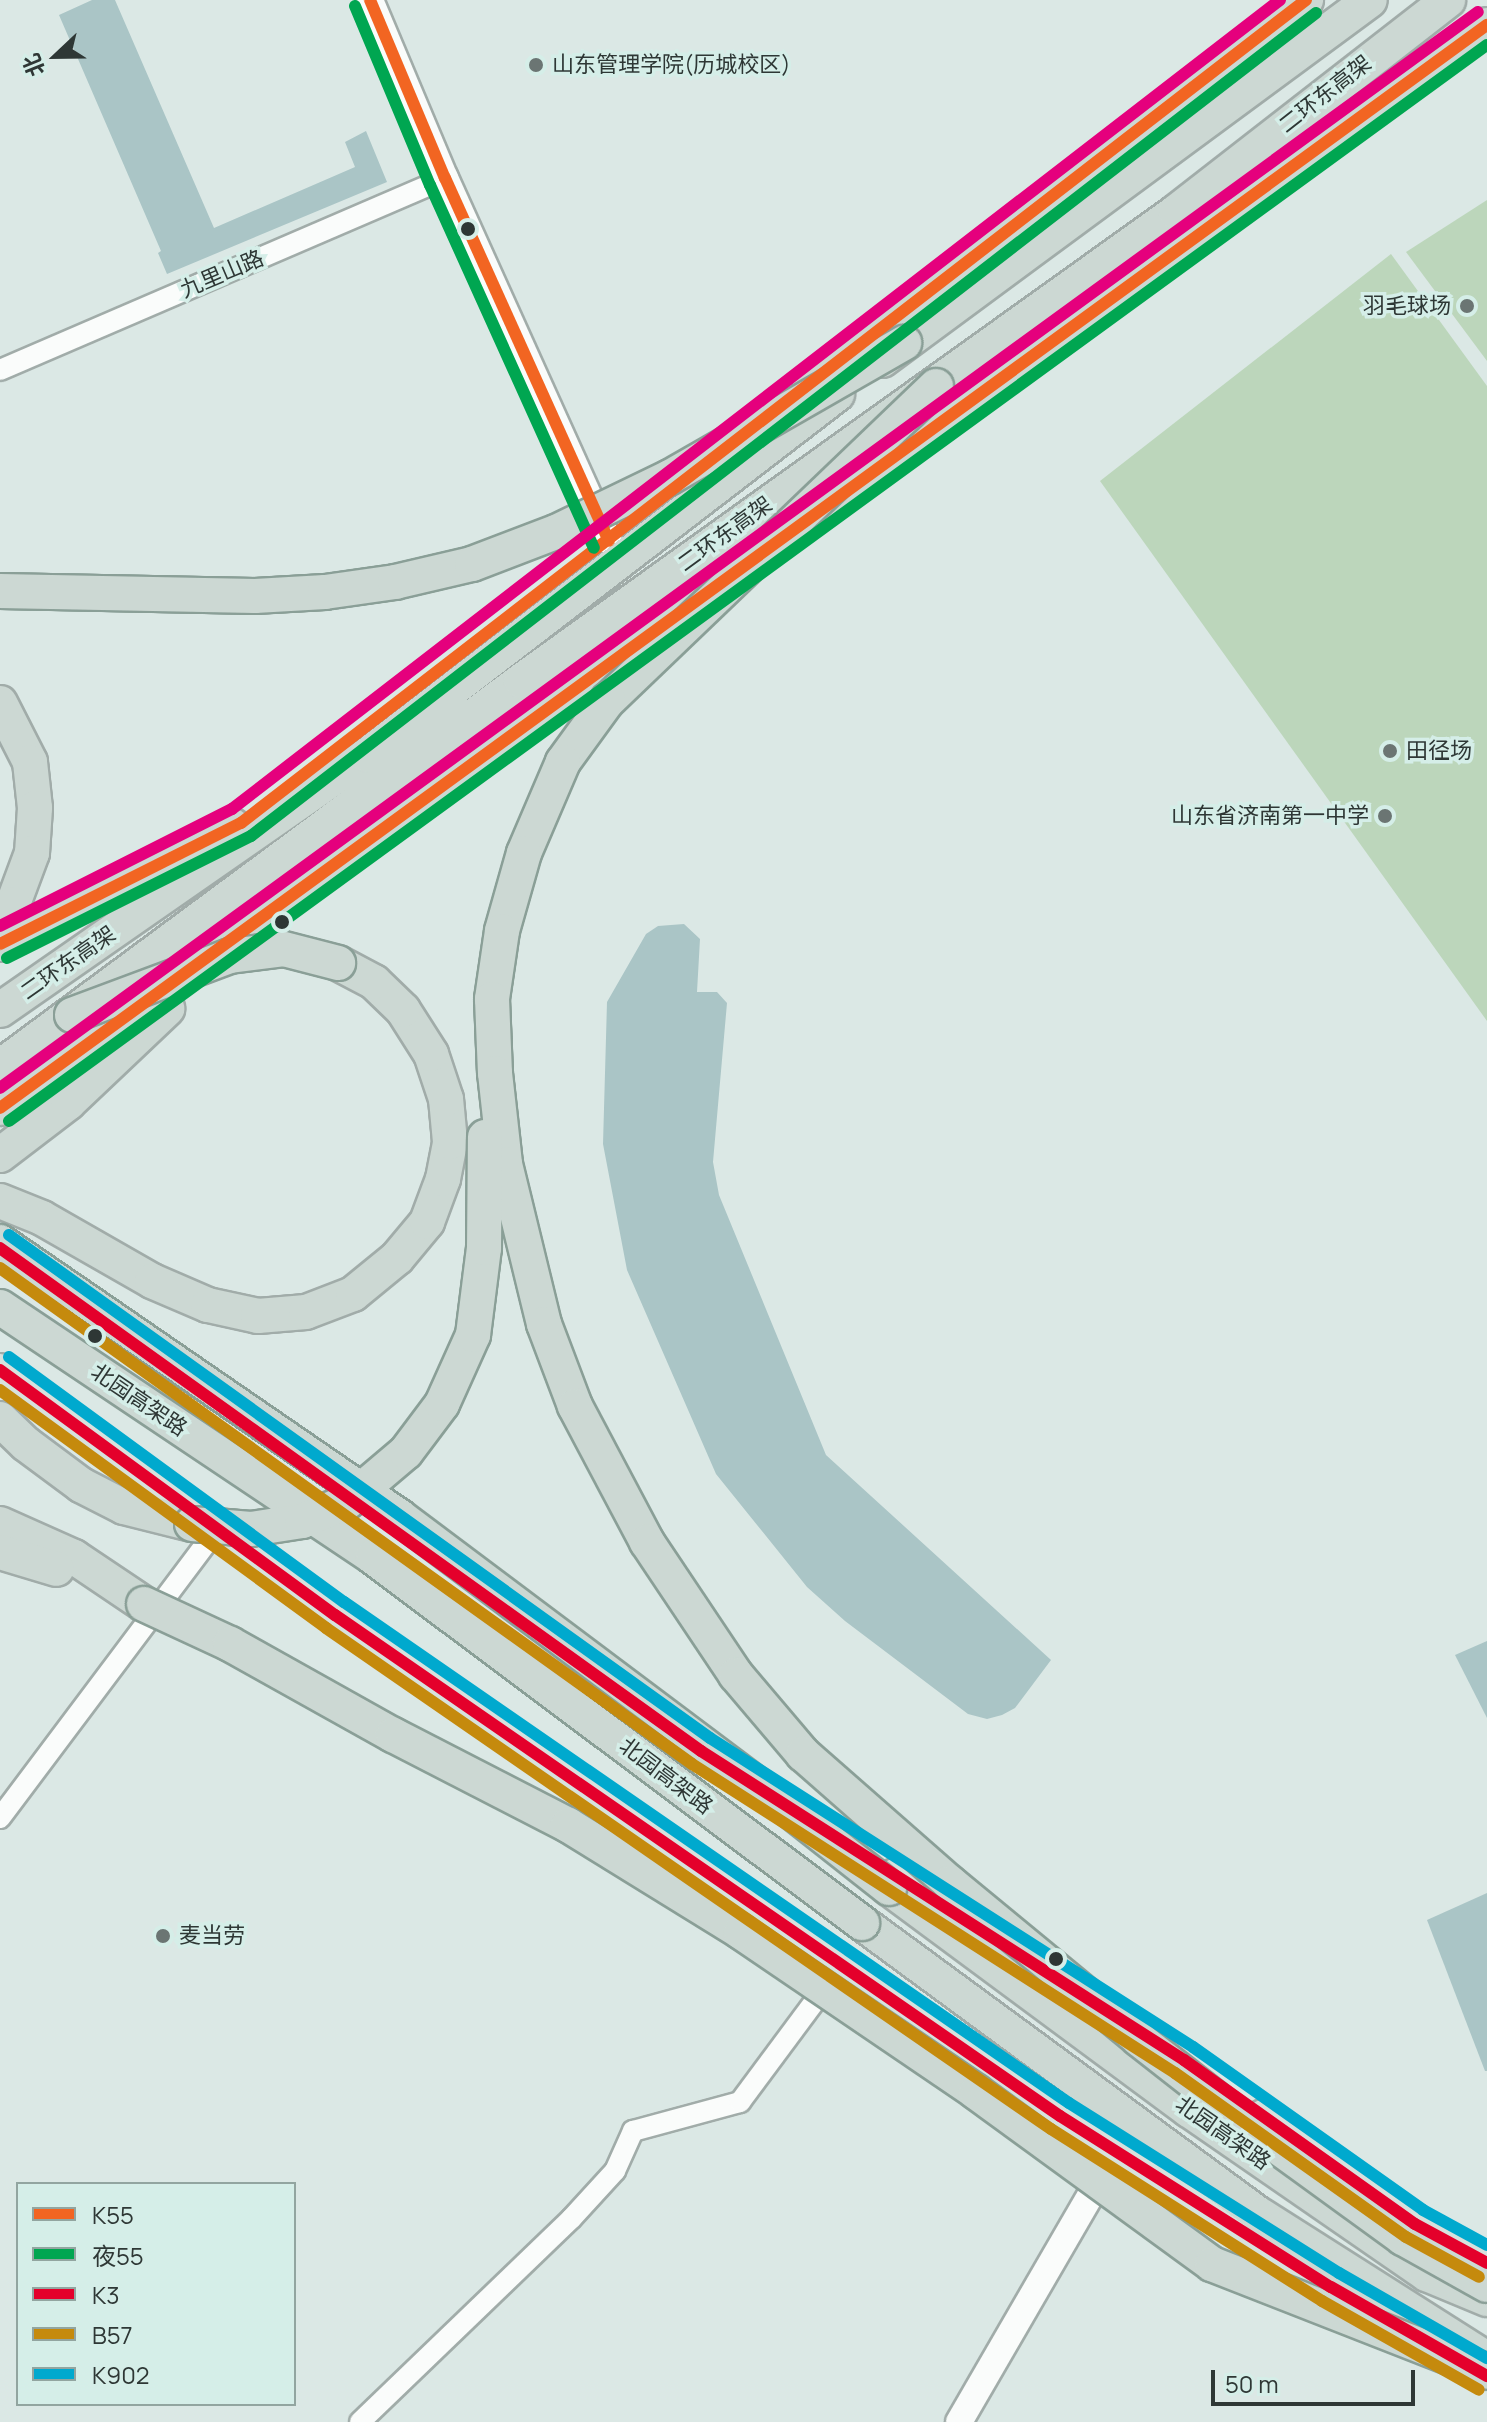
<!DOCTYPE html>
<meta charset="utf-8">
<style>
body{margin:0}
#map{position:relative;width:1487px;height:2422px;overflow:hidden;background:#dbe8e5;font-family:Manrope,"Noto Sans SC",sans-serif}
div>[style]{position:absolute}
.green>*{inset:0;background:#bcd6bb}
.building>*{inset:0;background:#aac5c6}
.roads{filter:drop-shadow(2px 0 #a1aca9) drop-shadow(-2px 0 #a1aca9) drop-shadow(0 2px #a1aca9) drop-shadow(0 -2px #a1aca9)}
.minor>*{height:20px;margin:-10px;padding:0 10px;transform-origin:10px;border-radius:10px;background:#fafcfb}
.tertiary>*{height:26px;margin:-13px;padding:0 13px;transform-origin:13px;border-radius:13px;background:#fafcfb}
.primary>*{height:32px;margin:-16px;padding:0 16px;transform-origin:16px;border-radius:16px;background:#d7e1dd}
.trunk>*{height:34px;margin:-17px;padding:0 17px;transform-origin:17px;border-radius:17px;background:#ccd8d3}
.bridges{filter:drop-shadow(2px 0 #8a9f97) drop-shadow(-2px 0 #8a9f97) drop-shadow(0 2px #8a9f97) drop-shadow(0 -2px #8a9f97)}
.trunk-bridge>*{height:34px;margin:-17px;padding:0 17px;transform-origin:17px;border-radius:17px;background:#ccd8d3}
.bus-1>*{height:12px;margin:-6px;padding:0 6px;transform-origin:6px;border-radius:6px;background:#f26522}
.bus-2>*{height:12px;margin:-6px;padding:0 6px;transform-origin:6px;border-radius:6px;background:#00a651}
.bus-3>*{height:12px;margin:-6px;padding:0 6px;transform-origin:6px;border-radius:6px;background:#e4002b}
.bus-4>*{height:12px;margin:-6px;padding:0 6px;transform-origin:6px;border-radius:6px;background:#c58a0d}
.bus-5>*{height:12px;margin:-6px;padding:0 6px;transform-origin:6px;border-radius:6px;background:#00a9ce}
.bus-6>*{height:12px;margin:-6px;padding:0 6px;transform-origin:6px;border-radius:6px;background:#e5007d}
.dots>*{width:22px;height:22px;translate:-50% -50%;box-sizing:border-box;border:4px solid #d5eee8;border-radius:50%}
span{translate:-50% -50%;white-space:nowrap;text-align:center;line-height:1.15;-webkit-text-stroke:7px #d5eee8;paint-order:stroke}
.poi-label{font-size:22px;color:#2e3735}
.left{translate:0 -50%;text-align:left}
.right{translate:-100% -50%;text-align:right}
.street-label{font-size:22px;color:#2e3735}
.legend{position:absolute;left:16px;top:2182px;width:280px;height:224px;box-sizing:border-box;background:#d5eee8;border:2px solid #92a5a0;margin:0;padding:10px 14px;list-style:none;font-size:24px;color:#2e3735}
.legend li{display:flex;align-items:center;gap:16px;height:40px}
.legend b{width:40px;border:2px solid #92a5a0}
.north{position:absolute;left:16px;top:16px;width:80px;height:80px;-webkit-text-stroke:6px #d5eee8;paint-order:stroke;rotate:248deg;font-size:22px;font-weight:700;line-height:32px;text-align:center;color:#2e3735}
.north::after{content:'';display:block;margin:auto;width:28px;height:36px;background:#2e3735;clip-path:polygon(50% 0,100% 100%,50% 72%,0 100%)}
.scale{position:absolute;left:1211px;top:2370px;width:204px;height:36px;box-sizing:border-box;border:4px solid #2e3735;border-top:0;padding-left:10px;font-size:24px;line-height:28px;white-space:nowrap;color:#2e3735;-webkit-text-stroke:6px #d5eee8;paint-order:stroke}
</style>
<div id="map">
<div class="green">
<div style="clip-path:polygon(1487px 200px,1487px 361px,1406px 252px)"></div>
<div style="clip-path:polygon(1391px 254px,1487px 386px,1487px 1021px,1100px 481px)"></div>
</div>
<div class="building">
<div style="clip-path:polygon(92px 0,115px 0,214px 228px,355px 167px,345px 142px,366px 131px,387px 182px,167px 274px,158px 253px,161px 251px,59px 15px)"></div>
<div style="clip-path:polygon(684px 924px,700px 939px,697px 992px,717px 992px,727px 1003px,713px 1162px,719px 1195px,826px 1455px,1051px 1660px,1015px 1708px,1002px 1715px,987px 1719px,968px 1714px,845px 1621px,807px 1587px,716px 1474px,627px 1270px,603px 1144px,607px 1002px,646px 934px,658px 926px)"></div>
<div style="clip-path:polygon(1487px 1641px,1487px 1718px,1455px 1655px)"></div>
<div style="clip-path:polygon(1487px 1893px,1487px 2071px,1485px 2071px,1427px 1920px)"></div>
</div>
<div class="roads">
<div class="minor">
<div style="left:0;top:370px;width:485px;rotate:-23.3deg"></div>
<div style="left:0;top:1818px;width:361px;rotate:-53.1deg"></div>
<div style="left:360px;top:2422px;width:293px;rotate:-43.9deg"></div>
<div style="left:571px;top:2219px;width:65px;rotate:-47.5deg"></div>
<div style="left:615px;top:2171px;width:44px;rotate:-65.8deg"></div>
<div style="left:633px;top:2131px;width:111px;rotate:-15.2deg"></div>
<div style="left:740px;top:2102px;width:141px;rotate:-53.4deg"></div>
</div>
<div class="tertiary">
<div style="left:370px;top:0;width:193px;rotate:67.2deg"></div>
<div style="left:445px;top:178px;width:398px;rotate:65.7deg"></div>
<div style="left:959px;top:2422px;width:313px;rotate:-59.9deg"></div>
</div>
<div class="primary">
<div style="left:0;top:1370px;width:415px;rotate:36.2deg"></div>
<div style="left:335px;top:1615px;width:881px;rotate:34.65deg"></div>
<div style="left:1060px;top:2116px;width:401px;rotate:31.7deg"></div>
<div style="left:895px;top:1875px;width:141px;rotate:32.6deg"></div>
<div style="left:1263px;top:2116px;width:186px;rotate:35.4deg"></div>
<div style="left:1415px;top:2224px;width:82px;rotate:28.4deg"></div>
</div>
<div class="trunk">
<div style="left:882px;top:360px;width:606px;rotate:-36.42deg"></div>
<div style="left:810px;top:385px;width:628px;rotate:-37.82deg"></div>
<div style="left:825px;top:507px;width:819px;rotate:-36.06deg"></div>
<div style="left:0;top:703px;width:66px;rotate:63deg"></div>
<div style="left:30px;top:762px;width:46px;rotate:83.8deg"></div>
<div style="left:35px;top:808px;width:45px;rotate:93.8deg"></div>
<div style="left:32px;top:853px;width:54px;rotate:110.4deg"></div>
<div style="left:13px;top:904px;width:26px;rotate:121deg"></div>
<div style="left:0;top:944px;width:261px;rotate:-26.9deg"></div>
<div style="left:0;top:1010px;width:447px;rotate:-34.8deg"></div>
<div style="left:367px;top:755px;width:593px;rotate:-37.53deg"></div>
<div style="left:0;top:1067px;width:648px;rotate:-36.53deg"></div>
<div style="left:521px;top:681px;width:806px;rotate:-35.6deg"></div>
<div style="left:1176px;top:212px;width:345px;rotate:-37.9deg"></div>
<div style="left:0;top:1108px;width:860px;rotate:-36.06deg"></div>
<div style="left:0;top:1155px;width:86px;rotate:-37.4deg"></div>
<div style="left:68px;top:1103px;width:137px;rotate:-43.5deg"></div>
<div style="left:0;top:1201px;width:45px;rotate:22deg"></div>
<div style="left:42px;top:1218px;width:127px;rotate:29.8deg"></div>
<div style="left:152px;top:1281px;width:61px;rotate:23.2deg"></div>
<div style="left:208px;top:1305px;width:51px;rotate:12.4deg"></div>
<div style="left:258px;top:1316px;width:48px;rotate:-4.8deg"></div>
<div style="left:306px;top:1312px;width:50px;rotate:-21deg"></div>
<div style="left:353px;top:1294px;width:57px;rotate:-39.3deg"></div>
<div style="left:397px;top:1258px;width:47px;rotate:-50.2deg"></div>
<div style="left:427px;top:1222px;width:46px;rotate:-69.6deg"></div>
<div style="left:443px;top:1179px;width:38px;rotate:-79deg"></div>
<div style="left:450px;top:1142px;width:43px;rotate:-95.3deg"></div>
<div style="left:446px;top:1099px;width:47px;rotate:-108.4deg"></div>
<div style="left:431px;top:1054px;width:52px;rotate:-122.5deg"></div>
<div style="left:403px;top:1010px;width:40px;rotate:-136deg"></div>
<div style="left:374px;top:982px;width:41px;rotate:-152.2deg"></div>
<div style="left:0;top:1419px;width:36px;rotate:44deg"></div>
<div style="left:26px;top:1444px;width:69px;rotate:36.7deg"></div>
<div style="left:81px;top:1485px;width:48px;rotate:27.1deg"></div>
<div style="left:124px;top:1507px;width:70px;rotate:14deg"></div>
<div style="left:0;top:1524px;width:81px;rotate:24deg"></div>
<div style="left:74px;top:1557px;width:84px;rotate:33.9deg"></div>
<div style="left:0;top:1552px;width:59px;rotate:16.6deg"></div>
<div style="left:889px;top:1888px;width:373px;rotate:36.5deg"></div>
<div style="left:1189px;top:2110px;width:289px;rotate:34.6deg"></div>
<div style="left:1427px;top:2274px;width:65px;rotate:22.6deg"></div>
<div style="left:862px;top:1923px;width:494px;rotate:36.3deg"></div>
<div style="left:1260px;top:2215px;width:269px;rotate:32.4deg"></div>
</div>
</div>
<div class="bridges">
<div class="trunk-bridge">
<div style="left:936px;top:386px;width:454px;rotate:136.2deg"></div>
<div style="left:608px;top:700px;width:77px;rotate:126deg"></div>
<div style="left:563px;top:762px;width:99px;rotate:113.2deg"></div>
<div style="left:524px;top:853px;width:81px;rotate:105.8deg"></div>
<div style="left:502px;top:931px;width:69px;rotate:98.4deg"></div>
<div style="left:492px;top:999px;width:74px;rotate:87.7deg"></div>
<div style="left:495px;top:1073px;width:92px;rotate:83.7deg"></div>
<div style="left:505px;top:1164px;width:165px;rotate:76.3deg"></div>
<div style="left:544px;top:1324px;width:88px;rotate:69.3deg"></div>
<div style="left:575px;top:1406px;width:154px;rotate:62.1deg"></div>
<div style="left:647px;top:1542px;width:160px;rotate:56.2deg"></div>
<div style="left:736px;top:1675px;width:104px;rotate:49.7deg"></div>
<div style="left:803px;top:1754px;width:196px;rotate:41.3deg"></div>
<div style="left:950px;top:1883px;width:245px;rotate:39.5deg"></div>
<div style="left:1139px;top:2039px;width:154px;rotate:38.1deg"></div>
<div style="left:1260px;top:2134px;width:177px;rotate:36deg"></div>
<div style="left:1403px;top:2238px;width:96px;rotate:29.2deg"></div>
<div style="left:0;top:591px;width:255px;rotate:1.1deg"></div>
<div style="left:255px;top:596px;width:70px;rotate:-3.3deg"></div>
<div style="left:325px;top:592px;width:71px;rotate:-8.1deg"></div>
<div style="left:395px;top:582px;width:79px;rotate:-13.2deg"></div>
<div style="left:472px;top:564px;width:90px;rotate:-20.9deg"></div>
<div style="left:556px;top:532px;width:127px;rotate:-25.8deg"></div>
<div style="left:670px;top:477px;width:270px;rotate:-29.8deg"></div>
<div style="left:72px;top:1015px;width:169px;rotate:-20.5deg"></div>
<div style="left:230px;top:956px;width:54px;rotate:-7.4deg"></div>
<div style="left:284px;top:949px;width:56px;rotate:14.5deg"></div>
<div style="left:0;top:1242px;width:485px;rotate:34.5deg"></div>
<div style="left:400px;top:1517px;width:470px;rotate:36.9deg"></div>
<div style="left:776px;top:1799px;width:144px;rotate:38.2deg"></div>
<div style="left:0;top:1307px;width:449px;rotate:33.8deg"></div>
<div style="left:373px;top:1557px;width:611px;rotate:36.81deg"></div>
<div style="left:192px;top:1524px;width:59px;rotate:4.8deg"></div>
<div style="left:251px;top:1529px;width:52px;rotate:-8.9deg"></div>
<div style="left:302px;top:1521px;width:49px;rotate:-22.9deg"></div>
<div style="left:347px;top:1502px;width:77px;rotate:-40.3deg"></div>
<div style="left:406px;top:1452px;width:60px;rotate:-53.1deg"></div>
<div style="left:442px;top:1404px;width:76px;rotate:-65.8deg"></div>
<div style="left:473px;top:1335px;width:88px;rotate:-82.8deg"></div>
<div style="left:484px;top:1248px;width:111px;rotate:-89.5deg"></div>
<div style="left:144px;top:1604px;width:95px;rotate:24.9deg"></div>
<div style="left:230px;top:1644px;width:187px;rotate:29.2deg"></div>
<div style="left:393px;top:1735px;width:197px;rotate:27.2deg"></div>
<div style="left:568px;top:1825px;width:203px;rotate:31.7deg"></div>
<div style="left:741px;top:1932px;width:284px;rotate:34.2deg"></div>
<div style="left:976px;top:2092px;width:292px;rotate:36.1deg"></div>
<div style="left:1212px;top:2264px;width:295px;rotate:21.4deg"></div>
</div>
</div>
<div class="bus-1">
<div style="left:370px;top:0;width:193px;rotate:67.2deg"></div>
<div style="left:445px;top:178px;width:398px;rotate:65.7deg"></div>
<div style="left:0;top:944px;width:270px;rotate:-26.7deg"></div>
<div style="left:241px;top:823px;width:1346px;rotate:-37.7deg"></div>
<div style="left:0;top:1108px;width:1840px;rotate:-36.07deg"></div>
</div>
<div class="bus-2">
<div style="left:355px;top:6px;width:194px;rotate:67.3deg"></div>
<div style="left:430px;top:185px;width:398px;rotate:65.7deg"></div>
<div style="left:7px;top:958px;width:273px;rotate:-26.6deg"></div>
<div style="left:251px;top:836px;width:1346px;rotate:-37.7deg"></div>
<div style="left:9px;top:1121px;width:1828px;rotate:-36.06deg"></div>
</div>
<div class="bus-3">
<div style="left:0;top:1248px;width:863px;rotate:35.66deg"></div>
<div style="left:701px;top:1751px;width:573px;rotate:32.61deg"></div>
<div style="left:1184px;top:2060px;width:283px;rotate:35.4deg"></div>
<div style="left:1415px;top:2224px;width:82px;rotate:28.4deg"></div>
<div style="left:0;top:1370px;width:415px;rotate:36.2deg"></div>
<div style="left:335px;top:1615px;width:881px;rotate:34.65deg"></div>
<div style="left:1060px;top:2116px;width:320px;rotate:32.3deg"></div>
<div style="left:1331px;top:2287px;width:180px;rotate:29.7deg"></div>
</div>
<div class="bus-4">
<div style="left:0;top:1268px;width:851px;rotate:35.63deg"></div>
<div style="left:692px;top:1764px;width:573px;rotate:32.61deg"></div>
<div style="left:1175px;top:2073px;width:283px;rotate:35.4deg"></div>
<div style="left:1406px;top:2237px;width:83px;rotate:28.7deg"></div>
<div style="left:0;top:1390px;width:404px;rotate:36.1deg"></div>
<div style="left:326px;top:1628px;width:881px;rotate:34.65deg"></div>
<div style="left:1051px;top:2129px;width:321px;rotate:32.4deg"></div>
<div style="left:1322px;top:2301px;width:180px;rotate:29.5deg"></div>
</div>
<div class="bus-5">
<div style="left:9px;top:1235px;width:863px;rotate:35.66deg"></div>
<div style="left:710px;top:1738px;width:573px;rotate:32.61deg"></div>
<div style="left:1193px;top:2047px;width:282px;rotate:35.3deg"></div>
<div style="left:1423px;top:2210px;width:73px;rotate:28.7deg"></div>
<div style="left:9px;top:1357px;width:415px;rotate:36.2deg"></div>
<div style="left:344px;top:1602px;width:881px;rotate:34.65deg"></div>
<div style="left:1069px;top:2103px;width:319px;rotate:32.2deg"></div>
<div style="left:1339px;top:2273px;width:171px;rotate:29.9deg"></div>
</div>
<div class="bus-6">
<div style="left:0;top:926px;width:260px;rotate:-26.8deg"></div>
<div style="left:232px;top:809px;width:1324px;rotate:-37.67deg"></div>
<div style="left:0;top:1088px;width:1828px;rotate:-36.06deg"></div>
</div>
<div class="dots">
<div style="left:536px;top:65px;background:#6b7573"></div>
<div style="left:468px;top:229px;background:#2e3735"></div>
<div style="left:1467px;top:306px;background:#6b7573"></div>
<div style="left:1390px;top:751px;background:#6b7573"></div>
<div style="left:1385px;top:816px;background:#6b7573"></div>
<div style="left:282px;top:922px;background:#2e3735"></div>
<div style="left:95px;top:1336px;background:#2e3735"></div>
<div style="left:163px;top:1936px;background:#6b7573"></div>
<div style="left:1056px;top:1959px;background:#2e3735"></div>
</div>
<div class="poi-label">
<span class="left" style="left:552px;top:65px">山东管理学院(历城校区)</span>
<span class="right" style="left:1451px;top:306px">羽毛球场</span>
<span class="left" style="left:1406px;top:751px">田径场</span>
<span class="right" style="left:1369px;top:816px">山东省济南第一中学</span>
<span class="left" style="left:179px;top:1936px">麦当劳</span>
</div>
<div class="street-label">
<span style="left:1325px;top:94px;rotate:-38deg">二环东高架</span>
<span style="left:222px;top:274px;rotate:-23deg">九里山路</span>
<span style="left:725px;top:534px;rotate:-36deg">二环东高架</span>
<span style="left:68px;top:963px;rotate:-35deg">二环东高架</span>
<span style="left:139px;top:1400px;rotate:34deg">北园高架路</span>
<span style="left:666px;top:1776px;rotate:37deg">北园高架路</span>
<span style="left:1223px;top:2133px;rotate:35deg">北园高架路</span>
</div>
<ul class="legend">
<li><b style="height:10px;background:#f26522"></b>K55</li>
<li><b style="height:10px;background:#00a651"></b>夜55</li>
<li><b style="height:10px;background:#e4002b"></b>K3</li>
<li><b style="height:10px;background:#c58a0d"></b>B57</li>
<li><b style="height:10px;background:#00a9ce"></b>K902</li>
</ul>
<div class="north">北</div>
<div class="scale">50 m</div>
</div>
